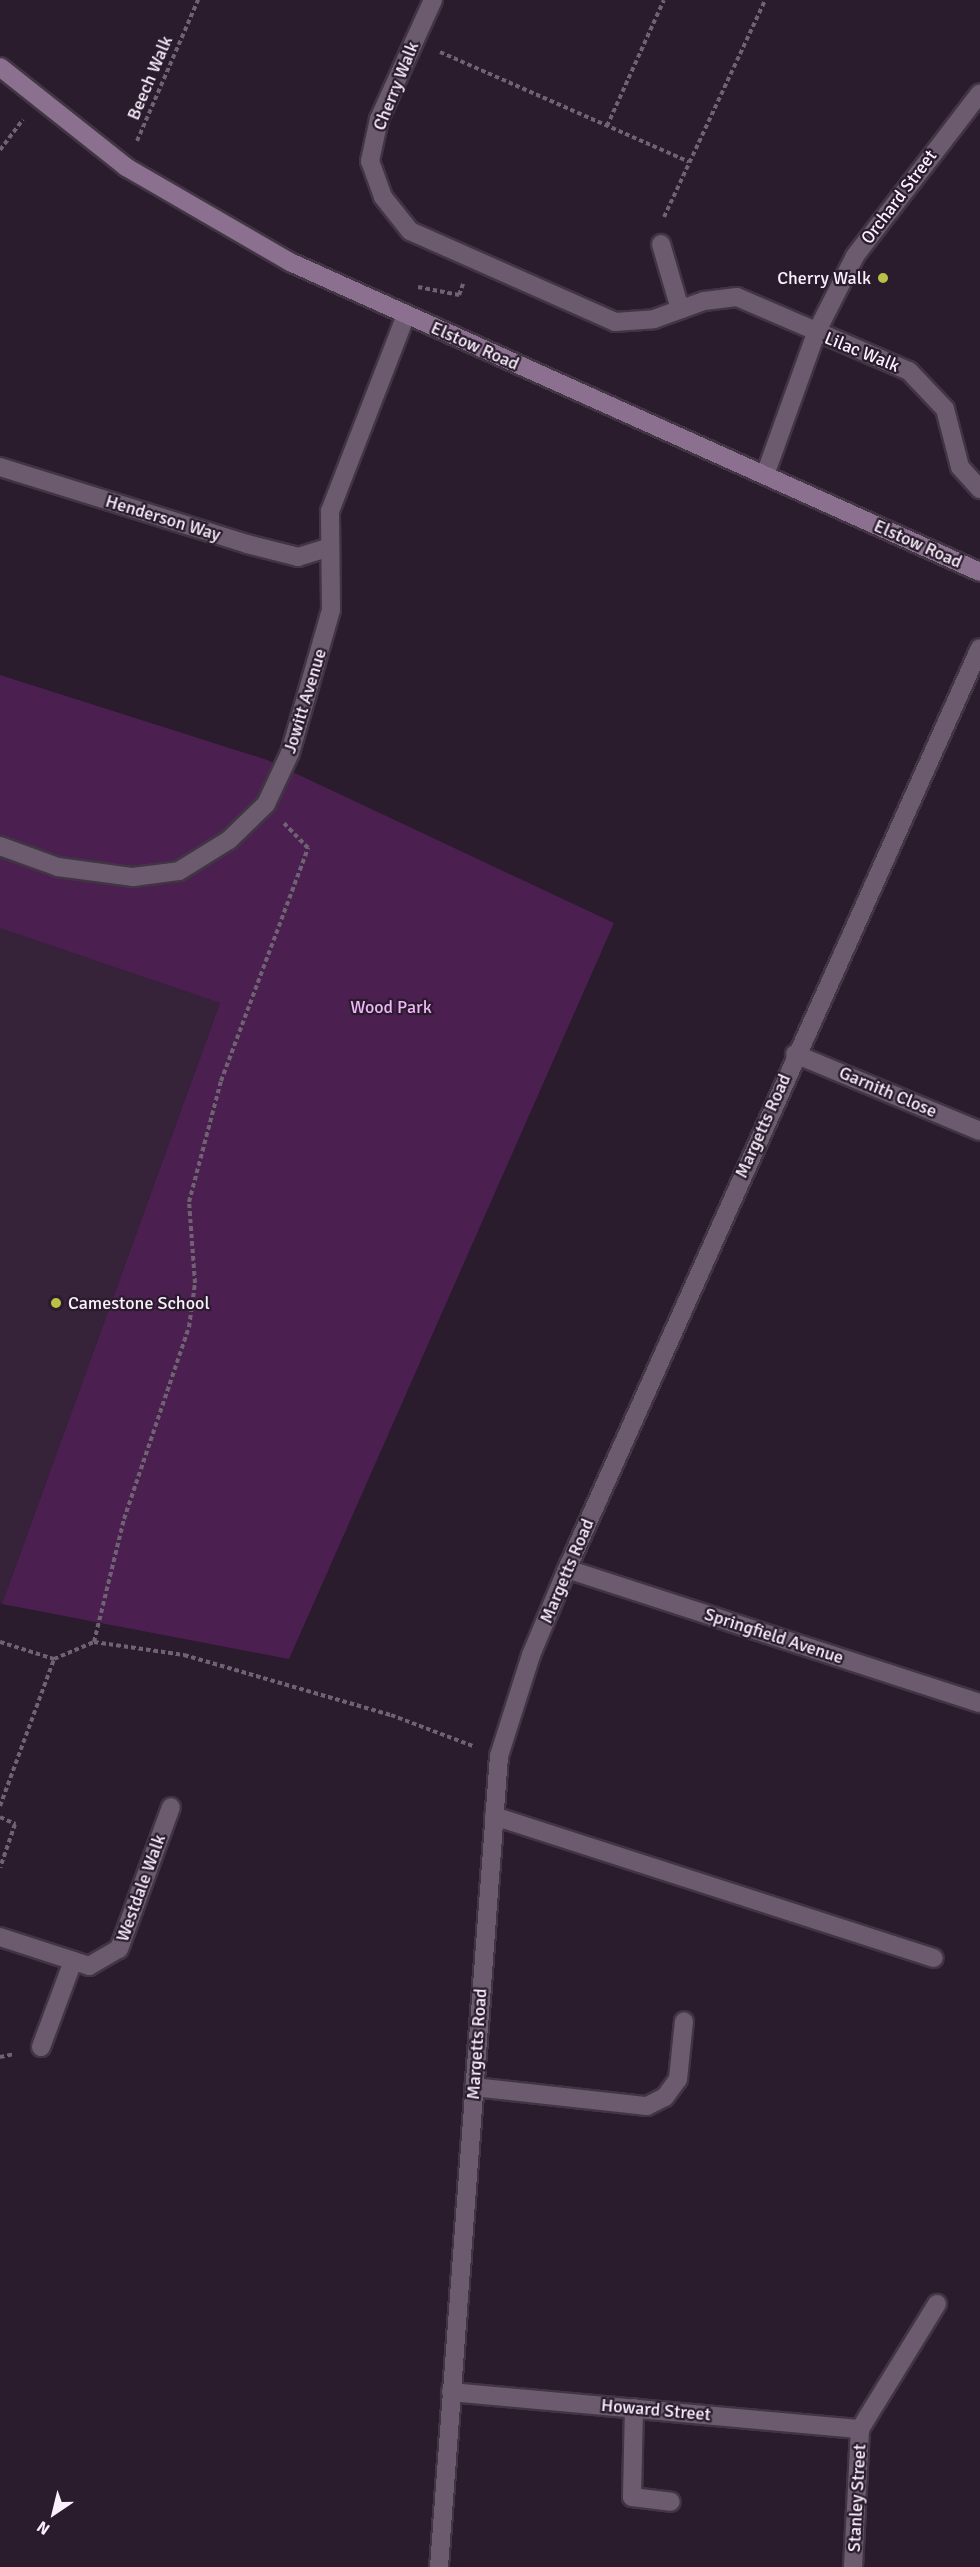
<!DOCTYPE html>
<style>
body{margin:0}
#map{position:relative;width:980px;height:2567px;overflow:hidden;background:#2a1b2d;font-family:Signika,sans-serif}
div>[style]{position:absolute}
.built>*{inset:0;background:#362239}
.green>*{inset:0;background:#4b2051}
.path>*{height:4px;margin-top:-2px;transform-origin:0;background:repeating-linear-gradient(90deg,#6f6272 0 4.5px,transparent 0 7.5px)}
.roads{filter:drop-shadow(2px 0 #413543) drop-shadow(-2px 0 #413543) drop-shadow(0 2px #413543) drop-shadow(0 -2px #413543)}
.lane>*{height:18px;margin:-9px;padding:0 9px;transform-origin:9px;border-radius:9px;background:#6c5b6f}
.street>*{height:18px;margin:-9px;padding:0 9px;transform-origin:9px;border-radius:9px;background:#6c5b6f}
.secondary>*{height:18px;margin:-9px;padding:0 9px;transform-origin:9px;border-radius:9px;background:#8b718f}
.dots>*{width:16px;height:16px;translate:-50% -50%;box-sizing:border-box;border:3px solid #2a1b2d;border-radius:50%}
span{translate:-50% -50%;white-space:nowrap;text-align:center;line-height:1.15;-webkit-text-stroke:4.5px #2a1b2d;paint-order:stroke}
.street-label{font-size:18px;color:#faf0fc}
.poi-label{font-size:18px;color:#faf0fc}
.right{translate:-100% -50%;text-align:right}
.left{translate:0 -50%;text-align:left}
.park-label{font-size:18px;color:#f1b5fa}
.north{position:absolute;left:24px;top:2483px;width:60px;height:60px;-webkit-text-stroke:4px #2a1b2d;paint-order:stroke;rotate:215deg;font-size:16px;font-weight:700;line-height:24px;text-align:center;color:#faf0fc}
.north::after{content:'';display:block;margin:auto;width:21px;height:27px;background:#faf0fc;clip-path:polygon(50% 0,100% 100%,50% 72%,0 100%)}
</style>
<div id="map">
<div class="built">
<div style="clip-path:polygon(0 928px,220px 1003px,2px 1604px,0 1603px)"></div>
</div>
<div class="green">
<div style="clip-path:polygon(0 675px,267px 760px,614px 923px,289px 1659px,2px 1604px,220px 1003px,0 928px)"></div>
</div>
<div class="path">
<div style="left:440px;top:52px;width:272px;rotate:23.8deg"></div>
<div style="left:607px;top:126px;width:138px;rotate:-65.7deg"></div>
<div style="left:137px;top:141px;width:154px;rotate:-66.6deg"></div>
<div style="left:0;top:150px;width:38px;rotate:-53deg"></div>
<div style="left:664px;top:217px;width:239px;rotate:-65deg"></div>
<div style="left:418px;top:287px;width:42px;rotate:11deg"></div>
<div style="left:459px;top:295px;width:12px;rotate:-70deg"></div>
<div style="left:0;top:1642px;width:57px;rotate:17.5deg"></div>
<div style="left:54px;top:1659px;width:43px;rotate:-23deg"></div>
<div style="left:94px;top:1642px;width:91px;rotate:8.2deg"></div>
<div style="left:184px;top:1655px;width:216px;rotate:16.2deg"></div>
<div style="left:391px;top:1715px;width:88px;rotate:20.7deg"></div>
<div style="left:94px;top:1642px;width:127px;rotate:-76.3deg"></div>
<div style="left:124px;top:1519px;width:203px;rotate:-71.3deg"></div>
<div style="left:189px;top:1327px;width:44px;rotate:-82.2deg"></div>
<div style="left:195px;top:1283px;width:81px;rotate:-94.2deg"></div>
<div style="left:189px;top:1202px;width:125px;rotate:-75.2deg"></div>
<div style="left:221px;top:1081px;width:249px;rotate:-69.5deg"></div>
<div style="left:308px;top:848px;width:35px;rotate:-134deg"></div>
<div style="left:0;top:1806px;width:157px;rotate:-69.8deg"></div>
<div style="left:0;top:1817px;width:17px;rotate:25deg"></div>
<div style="left:15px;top:1824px;width:46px;rotate:108.8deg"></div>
<div style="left:0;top:2057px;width:14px;rotate:-12deg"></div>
</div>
<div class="roads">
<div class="lane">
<div style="left:661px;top:244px;width:68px;rotate:73.7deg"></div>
<div style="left:494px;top:1816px;width:462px;rotate:17.9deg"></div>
<div style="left:41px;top:2047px;width:92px;rotate:-69.6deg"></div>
<div style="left:474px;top:2087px;width:174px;rotate:6.3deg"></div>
<div style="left:647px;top:2106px;width:20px;rotate:-27deg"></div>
<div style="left:665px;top:2097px;width:22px;rotate:-54deg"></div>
<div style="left:678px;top:2079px;width:58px;rotate:-84.1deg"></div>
<div style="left:634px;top:2408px;width:89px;rotate:91.3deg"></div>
<div style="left:632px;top:2497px;width:39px;rotate:7deg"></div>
<div style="left:860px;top:2429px;width:147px;rotate:-58.4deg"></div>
</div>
<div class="street">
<div style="left:433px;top:0;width:131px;rotate:114.4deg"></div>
<div style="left:379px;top:119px;width:43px;rotate:102.1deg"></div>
<div style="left:370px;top:161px;width:38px;rotate:70deg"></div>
<div style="left:383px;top:197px;width:43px;rotate:51.5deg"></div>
<div style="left:410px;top:231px;width:224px;rotate:23.9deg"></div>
<div style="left:615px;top:322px;width:39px;rotate:-4deg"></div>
<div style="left:654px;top:319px;width:53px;rotate:-19.8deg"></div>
<div style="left:704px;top:301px;width:33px;rotate:-7deg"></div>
<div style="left:737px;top:297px;width:187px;rotate:23.3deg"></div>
<div style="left:909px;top:371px;width:52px;rotate:46.5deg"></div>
<div style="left:945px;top:409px;width:60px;rotate:75.5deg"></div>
<div style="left:960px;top:467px;width:30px;rotate:48deg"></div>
<div style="left:0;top:467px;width:259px;rotate:17.3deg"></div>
<div style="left:247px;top:544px;width:53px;rotate:14.3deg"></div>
<div style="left:298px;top:557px;width:30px;rotate:-17deg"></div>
<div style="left:765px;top:475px;width:151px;rotate:-70.2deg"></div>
<div style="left:816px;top:333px;width:86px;rotate:-63.1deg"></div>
<div style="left:855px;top:256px;width:205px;rotate:-52.5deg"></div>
<div style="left:0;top:846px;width:62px;rotate:19.9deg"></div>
<div style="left:58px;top:867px;width:76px;rotate:7.6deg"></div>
<div style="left:133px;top:877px;width:46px;rotate:-7.4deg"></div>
<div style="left:179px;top:871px;width:59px;rotate:-31.8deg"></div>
<div style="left:229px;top:840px;width:52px;rotate:-44.2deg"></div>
<div style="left:266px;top:804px;width:56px;rotate:-64.8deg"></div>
<div style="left:290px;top:753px;width:149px;rotate:-74deg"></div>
<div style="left:331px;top:610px;width:99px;rotate:-90.6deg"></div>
<div style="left:330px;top:511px;width:210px;rotate:-68.8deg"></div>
<div style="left:795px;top:1054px;width:200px;rotate:22.6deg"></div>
<div style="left:567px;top:1569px;width:434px;rotate:18deg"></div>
<div style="left:0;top:1937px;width:94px;rotate:18deg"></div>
<div style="left:89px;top:1966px;width:34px;rotate:-30deg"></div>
<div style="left:119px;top:1949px;width:151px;rotate:-69.9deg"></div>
<div style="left:451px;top:2392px;width:411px;rotate:5.2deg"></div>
<div style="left:860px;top:2429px;width:138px;rotate:92.9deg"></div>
<div style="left:439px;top:2567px;width:813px;rotate:-85.77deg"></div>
<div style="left:499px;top:1756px;width:106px;rotate:-72.4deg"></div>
<div style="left:531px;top:1655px;width:93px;rotate:-67.3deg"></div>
<div style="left:567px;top:1569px;width:1009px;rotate:-65.85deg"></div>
</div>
<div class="secondary">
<div style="left:0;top:67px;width:161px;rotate:38.4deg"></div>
<div style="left:126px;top:167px;width:190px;rotate:30.1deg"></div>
<div style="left:290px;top:262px;width:756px;rotate:24.19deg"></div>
</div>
</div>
<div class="dots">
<div style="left:883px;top:278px;background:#bac046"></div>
<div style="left:56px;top:1303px;background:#bac046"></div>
</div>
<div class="street-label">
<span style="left:150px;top:78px;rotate:-67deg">Beech Walk</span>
<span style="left:396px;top:86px;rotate:-68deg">Cherry Walk</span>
<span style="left:899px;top:197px;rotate:-53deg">Orchard Street</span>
<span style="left:475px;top:346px;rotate:24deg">Elstow Road</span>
<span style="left:862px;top:352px;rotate:22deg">Lilac Walk</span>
<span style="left:163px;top:518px;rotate:17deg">Henderson Way</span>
<span style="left:918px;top:544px;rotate:24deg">Elstow Road</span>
<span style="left:305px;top:701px;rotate:-73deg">Jowitt Avenue</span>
<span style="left:888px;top:1092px;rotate:23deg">Garnith Close</span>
<span style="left:763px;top:1126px;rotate:-66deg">Margetts Road</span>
<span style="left:567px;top:1571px;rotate:-67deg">Margetts Road</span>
<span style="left:774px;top:1636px;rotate:18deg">Springfield Avenue</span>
<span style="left:141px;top:1888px;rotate:-70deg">Westdale Walk</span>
<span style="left:477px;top:2044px;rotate:-86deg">Margetts Road</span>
<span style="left:656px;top:2410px;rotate:5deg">Howard Street</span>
<span style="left:857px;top:2498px;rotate:-87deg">Stanley Street</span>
</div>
<div class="poi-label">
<span class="right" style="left:871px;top:278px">Cherry Walk</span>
<span class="left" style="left:68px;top:1303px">Camestone School</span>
</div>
<div class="park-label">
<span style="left:391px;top:1007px">Wood Park</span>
</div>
<div class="north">N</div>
</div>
